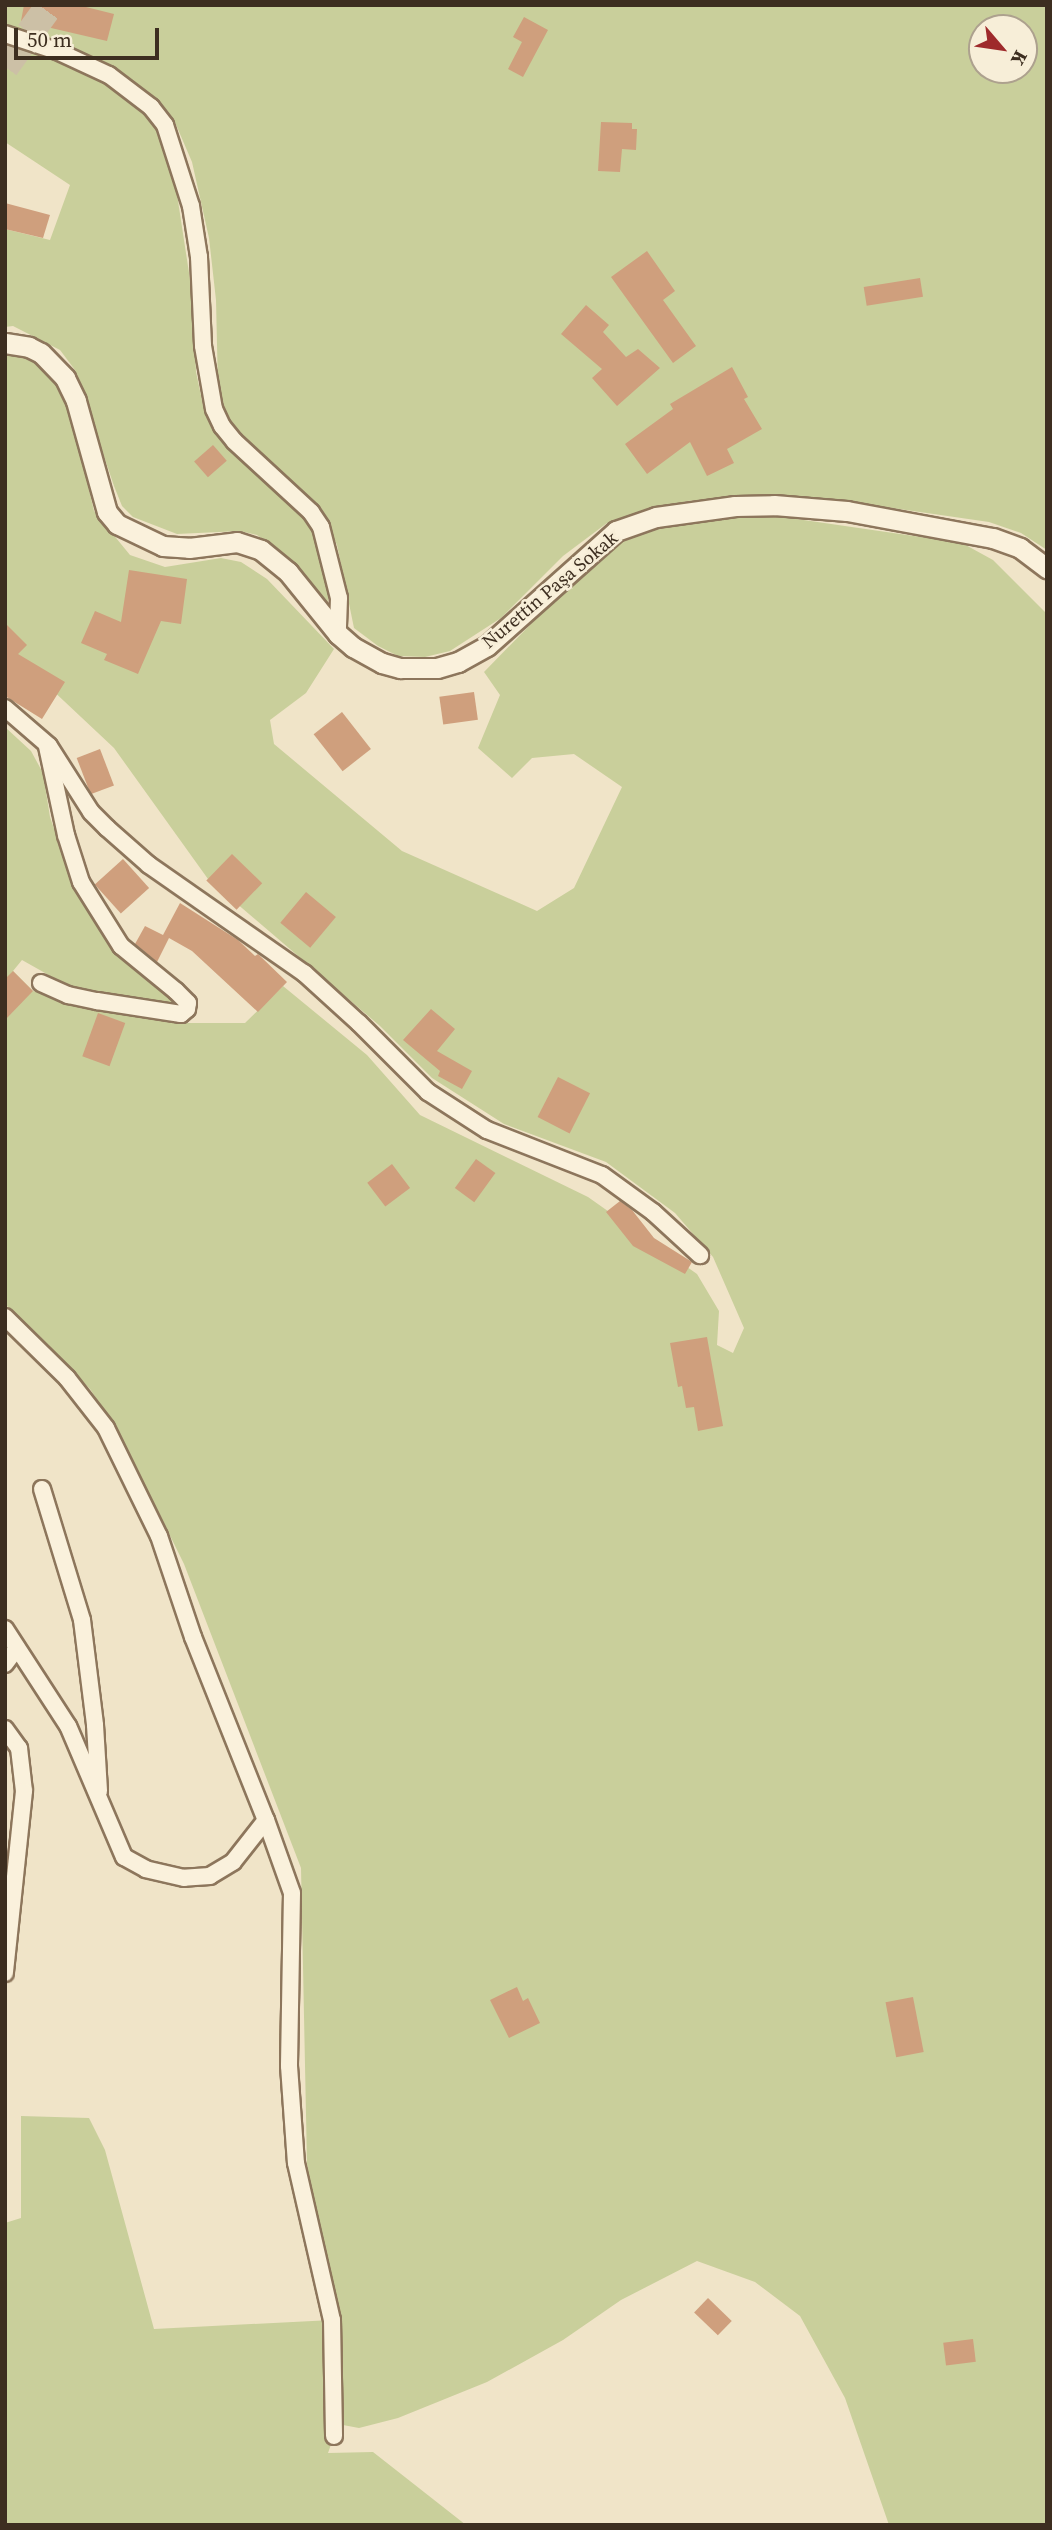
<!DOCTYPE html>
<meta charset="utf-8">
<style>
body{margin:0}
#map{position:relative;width:1052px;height:2530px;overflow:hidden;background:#f0e4c8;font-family:"Source Serif 4",serif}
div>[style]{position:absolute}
.green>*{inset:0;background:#c9cf9b}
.building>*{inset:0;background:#cf9f7d;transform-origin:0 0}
.motorway-tunnel>*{height:28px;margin-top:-14px;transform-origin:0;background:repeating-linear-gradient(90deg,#ccc0a6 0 28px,transparent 0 42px)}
.roads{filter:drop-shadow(2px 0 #8d765c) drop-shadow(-2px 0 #8d765c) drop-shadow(0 2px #8d765c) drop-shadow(0 -2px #8d765c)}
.minor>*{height:16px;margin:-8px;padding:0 8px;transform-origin:8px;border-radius:8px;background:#faf1dc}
.tertiary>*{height:19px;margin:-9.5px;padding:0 9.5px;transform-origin:9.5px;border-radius:9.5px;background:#faf1dc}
span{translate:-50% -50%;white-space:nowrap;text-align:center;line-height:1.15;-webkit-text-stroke:5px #f7eed8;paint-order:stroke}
.street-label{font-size:19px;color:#3d2e20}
.frame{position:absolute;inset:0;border:7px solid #3d2e20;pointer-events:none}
.north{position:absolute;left:968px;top:14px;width:70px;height:70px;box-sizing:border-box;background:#f7eed8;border:2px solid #ada18e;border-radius:50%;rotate:119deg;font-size:19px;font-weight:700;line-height:28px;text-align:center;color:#3d2e20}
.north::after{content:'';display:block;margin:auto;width:24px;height:32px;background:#9e2a2b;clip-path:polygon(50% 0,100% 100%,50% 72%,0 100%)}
.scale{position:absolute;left:14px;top:28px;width:145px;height:32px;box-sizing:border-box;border:4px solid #3d2e20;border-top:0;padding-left:9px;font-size:21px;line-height:24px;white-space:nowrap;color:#3d2e20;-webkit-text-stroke:5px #f7eed8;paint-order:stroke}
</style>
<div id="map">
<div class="green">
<div style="clip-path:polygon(evenodd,5px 5px,1047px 5px,1047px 550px,1021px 533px,989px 522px,830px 499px,762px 495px,687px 501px,607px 523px,563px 556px,501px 618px,450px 651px,425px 657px,398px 656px,378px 646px,354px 628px,337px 545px,322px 512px,245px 443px,225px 411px,218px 389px,216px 300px,209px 238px,192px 162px,174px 120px,154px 98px,120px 74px,67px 47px,5px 24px,5px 5px,982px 28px,1024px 28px,1024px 70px,982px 70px,982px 28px)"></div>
<div style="clip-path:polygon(5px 45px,67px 62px,116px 89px,143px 111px,161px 134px,173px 168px,193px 299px,196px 372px,203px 405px,217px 431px,315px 530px,330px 588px,327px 605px,321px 603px,293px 561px,257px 535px,240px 531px,177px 534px,133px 517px,122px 506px,114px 486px,75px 370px,60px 350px,13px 326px,5px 327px,5px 229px,50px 240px,70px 185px,5px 142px)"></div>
<div style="clip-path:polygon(5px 354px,30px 359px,60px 385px,69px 405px,94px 511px,130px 555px,165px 567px,221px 558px,241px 562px,267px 579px,334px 649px,306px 693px,270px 720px,274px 744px,402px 851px,537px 911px,574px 888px,622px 787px,574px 754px,532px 758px,512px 778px,478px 748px,500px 695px,484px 672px,565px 589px,617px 544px,654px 530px,720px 517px,783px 517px,962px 543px,993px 560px,1047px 614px,1047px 2525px,889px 2525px,845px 2398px,800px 2316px,755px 2282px,697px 2261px,621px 2300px,563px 2340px,487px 2382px,398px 2418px,359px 2428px,343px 2425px,339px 2356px,307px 2164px,301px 1868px,184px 1564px,119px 1432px,90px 1389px,5px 1304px,5px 727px,31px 751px,43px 773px,50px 817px,64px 858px,82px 899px,102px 932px,124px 960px,172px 997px,174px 1003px,167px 1005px,77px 991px,22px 960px,13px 971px,33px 991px,71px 1002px,183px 1023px,245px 1023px,283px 986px,367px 1055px,420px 1115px,588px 1197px,697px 1274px,719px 1311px,717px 1345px,733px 1353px,744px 1328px,713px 1257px,675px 1213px,606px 1162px,504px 1124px,432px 1078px,380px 1026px,208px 879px,114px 748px,48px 686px,5px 679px)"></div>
<div style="clip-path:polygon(21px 2116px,89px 2118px,105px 2150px,154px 2329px,332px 2320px,334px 2436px,328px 2453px,373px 2452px,466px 2525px,5px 2525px,5px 2223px,21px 2218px)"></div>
</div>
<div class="building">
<div style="clip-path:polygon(24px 5px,78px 5px,114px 14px,107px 41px,21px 21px)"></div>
<div style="clip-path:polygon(524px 17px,548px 30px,523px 77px,508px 69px,522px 42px,513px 37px)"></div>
<div style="clip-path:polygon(601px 122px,632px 123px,632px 129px,637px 129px,636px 150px,622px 149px,620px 172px,598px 171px)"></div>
<div style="clip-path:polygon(5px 203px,50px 215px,43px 238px,5px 229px)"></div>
<div style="clip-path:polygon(647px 251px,675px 291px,663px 300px,696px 346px,673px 363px,611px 277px)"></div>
<div style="left:920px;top:278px;width:19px;height:57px;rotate:81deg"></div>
<div style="clip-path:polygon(586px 305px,609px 325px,603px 332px,626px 357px,638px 349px,660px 368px,617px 406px,592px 378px,602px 369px,561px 334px)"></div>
<div style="clip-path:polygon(732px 367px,748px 397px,744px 399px,762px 429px,727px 449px,734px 463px,707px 476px,690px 442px,647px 474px,625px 444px,673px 409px,670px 404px)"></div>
<div style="left:213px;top:445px;width:21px;height:25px;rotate:49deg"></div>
<div style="clip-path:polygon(129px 570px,187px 579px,181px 624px,161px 621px,138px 674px,104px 660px,107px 654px,81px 643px,95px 611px,121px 622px)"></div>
<div style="clip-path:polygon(5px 623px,27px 645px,18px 654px,65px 682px,42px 719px,5px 696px)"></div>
<div style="left:474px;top:692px;width:28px;height:35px;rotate:82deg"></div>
<div style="left:342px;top:712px;width:47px;height:36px;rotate:52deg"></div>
<div style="left:100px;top:749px;width:39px;height:25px;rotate:69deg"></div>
<div style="left:232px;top:854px;width:42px;height:37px;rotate:44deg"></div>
<div style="left:123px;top:859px;width:39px;height:38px;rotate:48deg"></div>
<div style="left:306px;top:892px;width:39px;height:40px;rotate:40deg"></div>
<div style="clip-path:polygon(180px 903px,238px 940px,255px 956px,258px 954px,287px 982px,258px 1012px,192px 951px,169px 938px,157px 962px,135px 944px,145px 926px,163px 935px)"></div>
<div style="clip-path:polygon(13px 971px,33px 991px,5px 1020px,5px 979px)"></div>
<div style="clip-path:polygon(431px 1009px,455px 1029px,437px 1051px,472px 1071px,462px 1089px,438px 1076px,440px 1071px,403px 1040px)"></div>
<div style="left:98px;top:1013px;width:29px;height:46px;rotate:20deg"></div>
<div style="left:558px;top:1077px;width:36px;height:45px;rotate:27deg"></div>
<div style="left:476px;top:1159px;width:24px;height:36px;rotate:36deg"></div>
<div style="left:392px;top:1164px;width:30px;height:31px;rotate:53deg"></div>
<div style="clip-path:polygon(620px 1201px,632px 1210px,654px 1238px,692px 1262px,685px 1274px,633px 1246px,606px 1212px)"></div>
<div style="clip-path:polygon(707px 1337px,723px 1426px,698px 1431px,694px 1407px,686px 1408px,682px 1386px,678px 1387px,670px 1343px)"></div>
<div style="clip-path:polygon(517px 1987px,523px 2001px,528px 1998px,540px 2023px,509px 2038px,490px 2000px)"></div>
<div style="left:913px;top:1997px;width:56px;height:28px;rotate:79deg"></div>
<div style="left:708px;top:2298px;width:33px;height:20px;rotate:44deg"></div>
<div style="left:973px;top:2339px;width:23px;height:30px;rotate:83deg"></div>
</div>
<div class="motorway-tunnel">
<div style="left:5px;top:67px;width:77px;rotate:-54deg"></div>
</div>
<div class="roads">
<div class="minor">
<div style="left:5px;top:34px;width:55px;rotate:18.1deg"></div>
<div style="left:57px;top:51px;width:57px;rotate:24.8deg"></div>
<div style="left:109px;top:75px;width:53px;rotate:37.3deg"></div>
<div style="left:151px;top:107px;width:23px;rotate:52deg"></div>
<div style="left:165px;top:125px;width:85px;rotate:72.2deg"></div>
<div style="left:191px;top:206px;width:52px;rotate:81.1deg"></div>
<div style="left:199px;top:257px;width:89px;rotate:87.4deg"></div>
<div style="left:203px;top:346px;width:64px;rotate:80.1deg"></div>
<div style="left:214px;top:409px;width:19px;rotate:65deg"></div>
<div style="left:222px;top:426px;width:19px;rotate:51deg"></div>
<div style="left:234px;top:441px;width:105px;rotate:42.7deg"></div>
<div style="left:311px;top:512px;width:18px;rotate:56deg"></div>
<div style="left:321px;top:527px;width:73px;rotate:75.8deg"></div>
<div style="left:339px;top:598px;width:36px;rotate:92deg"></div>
<div style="left:5px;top:708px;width:58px;rotate:40.8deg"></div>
<div style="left:49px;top:746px;width:78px;rotate:57.5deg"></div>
<div style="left:91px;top:812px;width:23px;rotate:45deg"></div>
<div style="left:107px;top:828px;width:56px;rotate:41.4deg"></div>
<div style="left:149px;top:865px;width:189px;rotate:34.9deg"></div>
<div style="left:304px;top:973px;width:74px;rotate:42.3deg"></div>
<div style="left:359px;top:1023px;width:98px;rotate:45deg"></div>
<div style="left:428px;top:1092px;width:70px;rotate:32.8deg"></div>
<div style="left:487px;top:1130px;width:123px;rotate:21.4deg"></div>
<div style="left:602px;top:1175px;width:63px;rotate:36deg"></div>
<div style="left:653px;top:1212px;width:64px;rotate:42.5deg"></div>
<div style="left:41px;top:983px;width:30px;rotate:24deg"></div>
<div style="left:68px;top:995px;width:30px;rotate:12deg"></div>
<div style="left:97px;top:1001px;width:85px;rotate:8.8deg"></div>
<div style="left:181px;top:1014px;width:8px;rotate:-40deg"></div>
<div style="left:187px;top:1009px;width:6px;rotate:-81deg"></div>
<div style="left:188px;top:1003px;width:17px;rotate:-135deg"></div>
<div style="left:176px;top:991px;width:71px;rotate:-140.7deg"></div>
<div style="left:121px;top:946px;width:75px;rotate:-122deg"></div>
<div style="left:81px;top:882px;width:49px;rotate:-107.7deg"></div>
<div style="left:66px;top:835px;width:91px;rotate:-102.1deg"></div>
<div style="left:5px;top:1317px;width:87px;rotate:44.5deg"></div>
<div style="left:67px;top:1378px;width:63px;rotate:52deg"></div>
<div style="left:106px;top:1428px;width:120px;rotate:63.9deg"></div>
<div style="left:159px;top:1536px;width:107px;rotate:71.4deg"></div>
<div style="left:193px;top:1637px;width:197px;rotate:68.3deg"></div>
<div style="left:266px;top:1820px;width:53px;rotate:128.2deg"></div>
<div style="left:233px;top:1862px;width:27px;rotate:149deg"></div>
<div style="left:210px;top:1876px;width:26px;rotate:176deg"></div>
<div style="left:184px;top:1878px;width:39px;rotate:-167deg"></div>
<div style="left:146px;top:1869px;width:25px;rotate:-151deg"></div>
<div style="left:124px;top:1857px;width:142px;rotate:-113.1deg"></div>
<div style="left:68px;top:1726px;width:116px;rotate:-123deg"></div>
<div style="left:42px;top:1489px;width:137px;rotate:73deg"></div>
<div style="left:82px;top:1620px;width:106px;rotate:82.9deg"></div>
<div style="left:95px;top:1725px;width:66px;rotate:86.5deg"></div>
<div style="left:5px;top:1664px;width:20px;rotate:-53deg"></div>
<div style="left:5px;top:1729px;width:24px;rotate:54deg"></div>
<div style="left:19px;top:1748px;width:43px;rotate:83.4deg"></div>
<div style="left:24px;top:1791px;width:183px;rotate:96deg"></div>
<div style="left:266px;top:1820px;width:77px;rotate:70.4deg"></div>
<div style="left:292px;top:1893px;width:173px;rotate:91deg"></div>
<div style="left:289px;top:2066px;width:97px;rotate:85.9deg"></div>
<div style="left:296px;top:2163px;width:161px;rotate:77.1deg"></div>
<div style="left:332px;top:2320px;width:116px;rotate:89deg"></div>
</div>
<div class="tertiary">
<div style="left:5px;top:343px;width:24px;rotate:9deg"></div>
<div style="left:29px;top:347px;width:13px;rotate:27deg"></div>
<div style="left:41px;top:353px;width:35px;rotate:46deg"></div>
<div style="left:65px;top:378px;width:25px;rotate:64deg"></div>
<div style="left:76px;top:401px;width:115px;rotate:74.4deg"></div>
<div style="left:107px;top:512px;width:16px;rotate:50deg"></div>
<div style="left:117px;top:524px;width:51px;rotate:25.6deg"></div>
<div style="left:163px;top:546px;width:26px;rotate:4deg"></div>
<div style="left:189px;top:548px;width:48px;rotate:-7.1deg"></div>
<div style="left:237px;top:542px;width:25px;rotate:18deg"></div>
<div style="left:261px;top:550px;width:35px;rotate:39deg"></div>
<div style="left:288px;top:572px;width:80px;rotate:51.1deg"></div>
<div style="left:338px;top:634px;width:20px;rotate:41deg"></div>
<div style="left:353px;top:647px;width:33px;rotate:29deg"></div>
<div style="left:382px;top:663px;width:19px;rotate:16deg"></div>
<div style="left:400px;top:668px;width:37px"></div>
<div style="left:437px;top:668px;width:22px;rotate:-16deg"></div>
<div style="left:458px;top:662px;width:33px;rotate:-29deg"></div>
<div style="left:487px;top:646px;width:173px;rotate:-41.7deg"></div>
<div style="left:616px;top:531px;width:42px;rotate:-19.3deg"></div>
<div style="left:656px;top:517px;width:80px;rotate:-7.9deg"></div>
<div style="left:735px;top:506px;width:39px;rotate:-1deg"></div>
<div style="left:774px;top:505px;width:73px;rotate:4.7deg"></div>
<div style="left:847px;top:511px;width:148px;rotate:10.5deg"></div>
<div style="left:993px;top:538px;width:29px;rotate:20deg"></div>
<div style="left:1020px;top:548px;width:34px;rotate:37deg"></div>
</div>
</div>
<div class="street-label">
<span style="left:550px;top:590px;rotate:-40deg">Nurettin Paşa Sokak</span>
</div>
<div class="frame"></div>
<div class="north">K</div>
<div class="scale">50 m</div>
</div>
